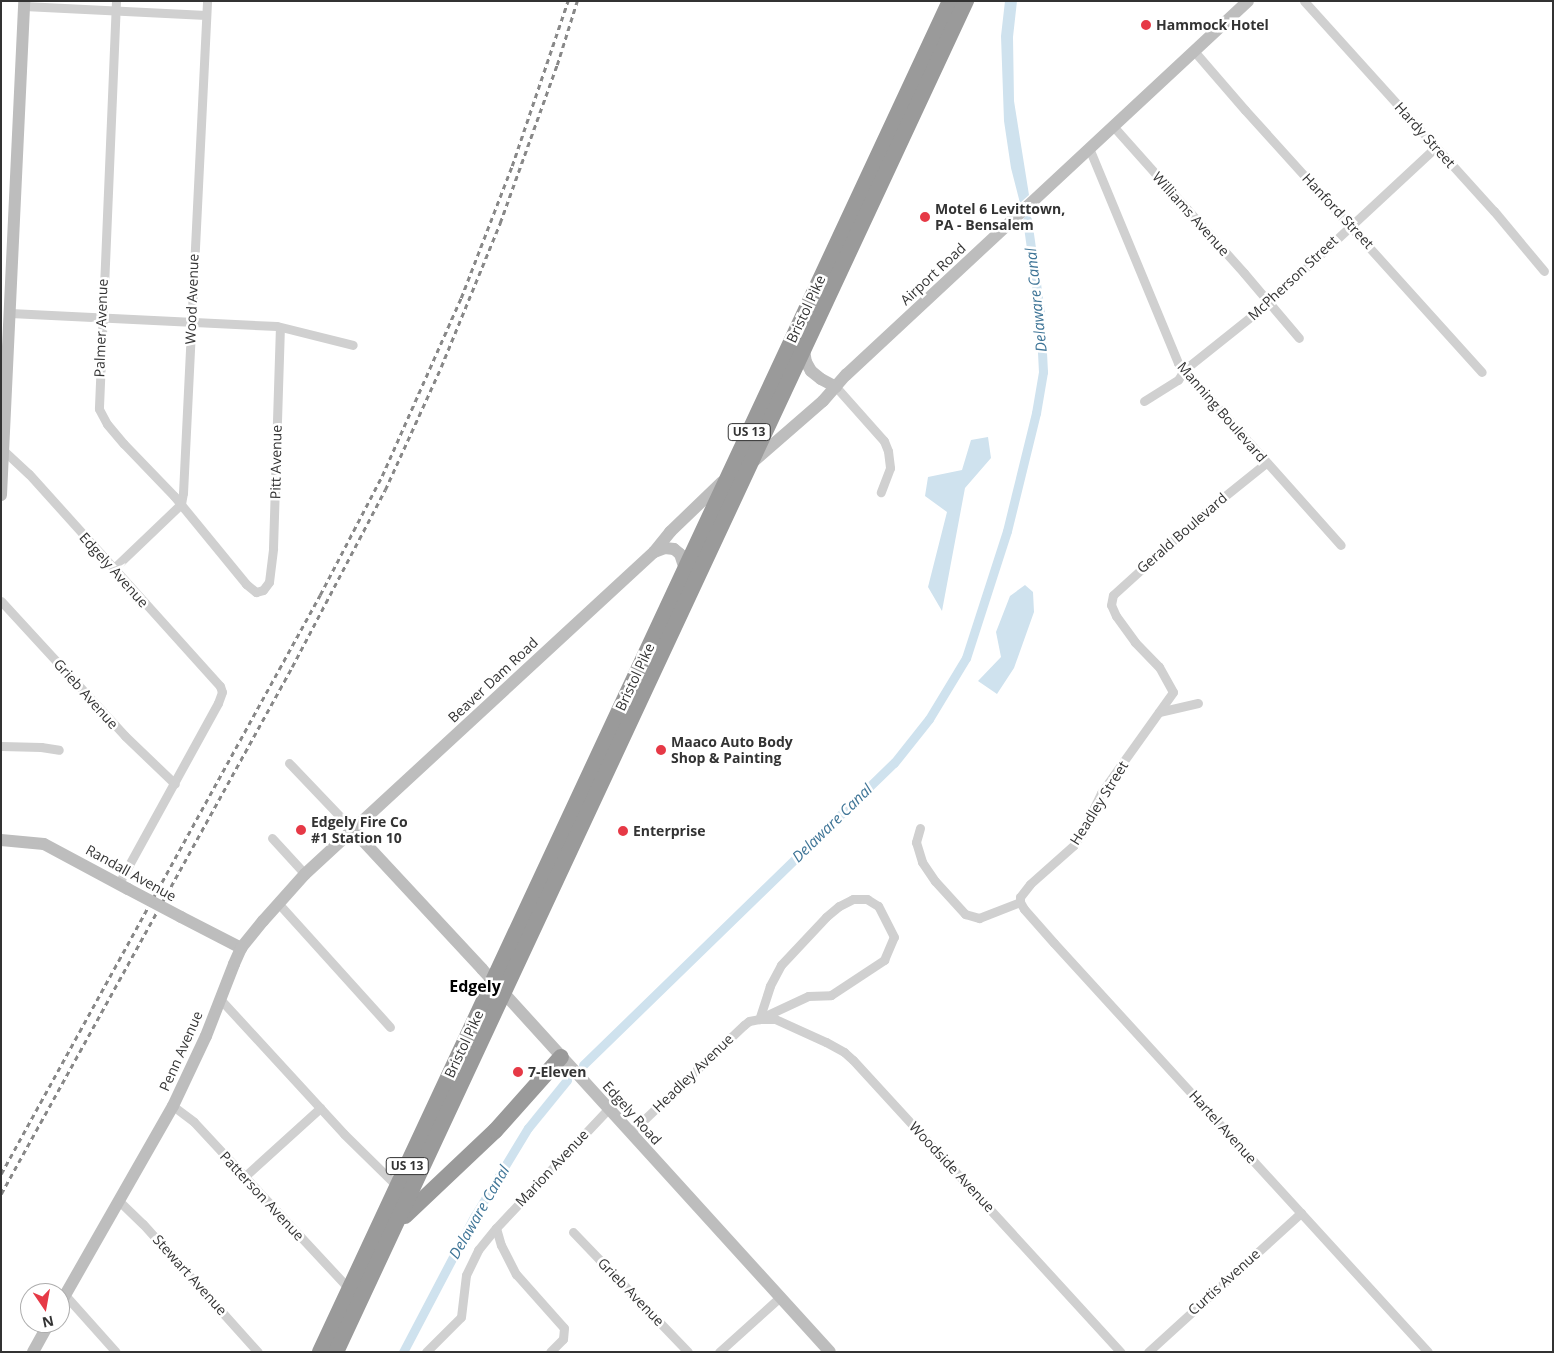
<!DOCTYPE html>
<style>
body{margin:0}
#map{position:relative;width:1554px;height:1353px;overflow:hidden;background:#fff;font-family:"Open Sans",sans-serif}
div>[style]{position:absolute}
.water>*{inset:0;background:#cfe2ee}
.canal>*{height:9px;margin:-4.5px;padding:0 4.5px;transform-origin:4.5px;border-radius:4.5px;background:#cfe2ee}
.street>*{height:9px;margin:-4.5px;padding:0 4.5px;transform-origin:4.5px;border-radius:4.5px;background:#d0d0d0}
.secondary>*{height:12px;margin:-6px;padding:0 6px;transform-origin:6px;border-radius:6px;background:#bdbdbd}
.highway>*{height:16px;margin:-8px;padding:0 8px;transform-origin:8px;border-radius:8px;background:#9a9a9a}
.rail>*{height:2.5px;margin-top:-1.25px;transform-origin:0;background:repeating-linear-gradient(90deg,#888 0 5px,transparent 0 9px)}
.secondary-bridge>*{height:12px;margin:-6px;padding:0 6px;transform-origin:6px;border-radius:6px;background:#bdbdbd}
.dots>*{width:14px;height:14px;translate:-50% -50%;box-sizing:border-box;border:2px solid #fff;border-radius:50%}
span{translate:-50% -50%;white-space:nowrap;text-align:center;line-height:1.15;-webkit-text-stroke:5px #fff;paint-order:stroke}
.shield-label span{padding:1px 4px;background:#fff;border:1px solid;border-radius:4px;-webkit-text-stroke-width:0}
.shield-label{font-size:12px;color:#333;font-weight:700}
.poi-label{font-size:14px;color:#333;font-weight:700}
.left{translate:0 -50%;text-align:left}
.street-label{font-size:14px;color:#333}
.water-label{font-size:15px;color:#3f7597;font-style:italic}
.quarter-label{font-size:16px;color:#000;font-weight:700}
.frame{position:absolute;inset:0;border:2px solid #333;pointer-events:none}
.north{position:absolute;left:20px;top:1283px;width:50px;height:50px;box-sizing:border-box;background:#fff;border:1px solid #adadad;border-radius:50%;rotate:168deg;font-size:14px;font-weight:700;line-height:20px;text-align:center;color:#333}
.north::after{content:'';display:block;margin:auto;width:18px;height:22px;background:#e63946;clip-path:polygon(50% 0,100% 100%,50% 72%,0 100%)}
</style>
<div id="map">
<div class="water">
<div style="clip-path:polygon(1005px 1px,1017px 1px,1013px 37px,1014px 101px,1029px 195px,1020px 203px,1011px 168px,1004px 121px,1001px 36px)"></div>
<div style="clip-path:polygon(988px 437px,991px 458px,965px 488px,942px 611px,928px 587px,947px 512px,925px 496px,928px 477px,962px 470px,971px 440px)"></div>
<div style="clip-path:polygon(1025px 585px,1033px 592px,1034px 612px,1014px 668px,997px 694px,978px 681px,1001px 657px,996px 632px,1010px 596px)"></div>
</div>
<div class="canal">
<div style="left:583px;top:1065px;width:434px;rotate:-44.2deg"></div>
<div style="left:894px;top:763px;width:56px;rotate:-51.5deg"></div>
<div style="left:929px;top:719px;width:71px;rotate:-58.8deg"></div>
<div style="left:966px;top:658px;width:133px;rotate:-72.1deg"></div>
<div style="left:1007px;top:531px;width:122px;rotate:-76.2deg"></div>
<div style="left:1036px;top:413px;width:42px;rotate:-80.3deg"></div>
<div style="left:1043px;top:372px;width:60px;rotate:-92.9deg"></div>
<div style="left:1040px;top:312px;width:93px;rotate:-98deg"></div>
<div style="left:403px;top:1352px;width:153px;rotate:-62.3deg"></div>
<div style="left:474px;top:1217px;width:104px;rotate:-58.8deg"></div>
<div style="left:528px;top:1128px;width:62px;rotate:-50.9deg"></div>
</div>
<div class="street">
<div style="left:116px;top:1px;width:408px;rotate:92.4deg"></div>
<div style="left:99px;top:409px;width:17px;rotate:62deg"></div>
<div style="left:107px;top:424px;width:26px;rotate:50deg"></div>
<div style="left:124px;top:444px;width:72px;rotate:46.1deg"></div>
<div style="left:174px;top:496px;width:114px;rotate:50.7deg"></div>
<div style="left:246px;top:584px;width:13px;rotate:39deg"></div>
<div style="left:256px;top:592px;width:7px;rotate:-16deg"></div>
<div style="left:263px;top:590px;width:10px;rotate:-53deg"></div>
<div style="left:269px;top:582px;width:34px;rotate:-83deg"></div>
<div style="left:273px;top:548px;width:220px;rotate:-88.2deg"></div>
<div style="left:1304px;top:1px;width:283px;rotate:47.9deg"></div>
<div style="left:1494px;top:211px;width:78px;rotate:50.2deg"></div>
<div style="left:24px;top:6px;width:182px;rotate:2.8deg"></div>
<div style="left:1194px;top:51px;width:78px;rotate:49.2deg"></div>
<div style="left:1245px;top:110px;width:353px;rotate:47.9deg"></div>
<div style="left:1113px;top:126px;width:197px;rotate:48.3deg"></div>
<div style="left:1244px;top:273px;width:85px;rotate:49.8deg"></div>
<div style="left:1089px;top:148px;width:233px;rotate:67.5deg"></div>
<div style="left:1178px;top:363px;width:244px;rotate:48.2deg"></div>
<div style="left:10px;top:313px;width:267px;rotate:2.8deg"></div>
<div style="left:277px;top:326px;width:78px;rotate:14deg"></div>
<div style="left:836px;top:387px;width:72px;rotate:48.4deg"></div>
<div style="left:884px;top:441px;width:11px;rotate:68deg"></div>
<div style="left:888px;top:451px;width:17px;rotate:83deg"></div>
<div style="left:890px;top:468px;width:26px;rotate:111deg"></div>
<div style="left:1144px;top:401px;width:40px;rotate:-32deg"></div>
<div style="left:1178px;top:380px;width:12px;rotate:-59deg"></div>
<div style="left:1184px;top:370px;width:107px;rotate:-38.6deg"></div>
<div style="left:1268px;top:303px;width:229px;rotate:-42.9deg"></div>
<div style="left:3px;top:450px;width:35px;rotate:43deg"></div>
<div style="left:29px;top:474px;width:285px;rotate:48deg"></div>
<div style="left:220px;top:686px;width:6px;rotate:72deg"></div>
<div style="left:222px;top:692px;width:12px;rotate:110deg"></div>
<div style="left:218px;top:703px;width:205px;rotate:118.8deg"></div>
<div style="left:113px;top:569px;width:94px;rotate:-43.7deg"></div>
<div style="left:181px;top:504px;width:11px;rotate:-80deg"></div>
<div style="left:183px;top:493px;width:493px;rotate:-87.2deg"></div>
<div style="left:1px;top:601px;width:183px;rotate:47.4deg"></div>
<div style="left:125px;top:736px;width:69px;rotate:43.8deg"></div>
<div style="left:1159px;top:712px;width:40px;rotate:-13deg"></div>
<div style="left:1px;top:746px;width:40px;rotate:1.4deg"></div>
<div style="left:41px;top:747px;width:18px;rotate:9deg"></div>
<div style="left:289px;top:763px;width:91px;rotate:46.3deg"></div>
<div style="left:920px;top:828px;width:15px;rotate:106deg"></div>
<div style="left:916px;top:842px;width:21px;rotate:73deg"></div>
<div style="left:922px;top:862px;width:23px;rotate:56deg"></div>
<div style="left:935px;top:881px;width:45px;rotate:47.7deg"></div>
<div style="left:965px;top:914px;width:15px;rotate:16deg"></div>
<div style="left:979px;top:918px;width:44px;rotate:-21.3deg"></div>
<div style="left:272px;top:838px;width:49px;rotate:47.5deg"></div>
<div style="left:1020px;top:902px;width:8px;rotate:60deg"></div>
<div style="left:1024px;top:909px;width:45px;rotate:48.6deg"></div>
<div style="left:1054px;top:943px;width:554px;rotate:47.56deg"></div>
<div style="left:1020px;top:902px;width:5px;rotate:-90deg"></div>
<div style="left:1020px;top:897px;width:16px;rotate:-52deg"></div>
<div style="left:1030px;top:884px;width:59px;rotate:-41.6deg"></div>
<div style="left:1074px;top:845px;width:12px;rotate:-55deg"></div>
<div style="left:1081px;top:835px;width:47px;rotate:-64.5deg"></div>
<div style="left:1101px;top:793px;width:124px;rotate:-54.5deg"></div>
<div style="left:1173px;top:692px;width:29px;rotate:-119deg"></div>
<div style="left:1159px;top:667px;width:35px;rotate:-134deg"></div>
<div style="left:1135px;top:642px;width:32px;rotate:-126deg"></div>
<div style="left:1116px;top:616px;width:12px;rotate:-114deg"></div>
<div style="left:1111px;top:605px;width:10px;rotate:-79deg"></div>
<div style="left:1113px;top:595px;width:118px;rotate:-42.2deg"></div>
<div style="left:1200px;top:516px;width:85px;rotate:-38.8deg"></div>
<div style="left:278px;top:903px;width:167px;rotate:47.9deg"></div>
<div style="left:220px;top:999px;width:183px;rotate:47.4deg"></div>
<div style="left:344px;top:1134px;width:74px;rotate:44.5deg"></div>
<div style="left:761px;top:1019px;width:14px"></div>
<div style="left:775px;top:1019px;width:56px;rotate:24.3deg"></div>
<div style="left:826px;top:1042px;width:21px;rotate:29deg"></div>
<div style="left:844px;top:1052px;width:12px;rotate:42deg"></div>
<div style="left:853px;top:1060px;width:396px;rotate:47.5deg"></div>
<div style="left:173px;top:1106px;width:26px;rotate:37deg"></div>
<div style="left:194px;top:1122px;width:228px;rotate:47.1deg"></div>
<div style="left:630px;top:1133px;width:157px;rotate:-43.5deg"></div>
<div style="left:744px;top:1025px;width:6px;rotate:-39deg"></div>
<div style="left:749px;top:1021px;width:10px;rotate:-11deg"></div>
<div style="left:759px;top:1019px;width:54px;rotate:-25.1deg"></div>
<div style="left:808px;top:996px;width:23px;rotate:-2deg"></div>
<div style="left:831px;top:995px;width:64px;rotate:-33.4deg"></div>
<div style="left:884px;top:960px;width:25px;rotate:-67deg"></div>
<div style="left:894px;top:937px;width:35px;rotate:-117deg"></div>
<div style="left:878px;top:906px;width:13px;rotate:-148deg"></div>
<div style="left:867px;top:899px;width:14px;rotate:180deg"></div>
<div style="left:853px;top:899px;width:16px;rotate:153deg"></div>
<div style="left:839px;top:906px;width:17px;rotate:140deg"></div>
<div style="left:826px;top:917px;width:66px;rotate:133.2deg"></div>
<div style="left:781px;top:965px;width:24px;rotate:118deg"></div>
<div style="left:770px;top:986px;width:35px;rotate:108deg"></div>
<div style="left:244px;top:1177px;width:103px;rotate:-42.2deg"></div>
<div style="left:119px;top:1201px;width:33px;rotate:44deg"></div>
<div style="left:143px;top:1224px;width:172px;rotate:48.1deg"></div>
<div style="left:496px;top:1228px;width:18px;rotate:74deg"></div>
<div style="left:501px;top:1245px;width:33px;rotate:63deg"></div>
<div style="left:516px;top:1274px;width:72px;rotate:48.4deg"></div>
<div style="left:564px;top:1328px;width:11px;rotate:95deg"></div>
<div style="left:563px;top:1339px;width:18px;rotate:135deg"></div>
<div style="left:573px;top:1232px;width:166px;rotate:46.2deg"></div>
<div style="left:65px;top:1295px;width:76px;rotate:48.2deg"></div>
<div style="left:426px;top:1352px;width:49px;rotate:-45deg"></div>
<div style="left:461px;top:1317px;width:42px;rotate:-83.2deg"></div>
<div style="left:466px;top:1275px;width:28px;rotate:-64deg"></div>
<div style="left:478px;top:1250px;width:28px;rotate:-51deg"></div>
<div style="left:496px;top:1228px;width:163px;rotate:-46.7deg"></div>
<div style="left:719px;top:1352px;width:82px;rotate:-42deg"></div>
<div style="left:1148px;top:1352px;width:207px;rotate:-42.3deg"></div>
</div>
<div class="secondary">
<div style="left:804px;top:350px;width:12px;rotate:81deg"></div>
<div style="left:806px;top:362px;width:10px;rotate:61deg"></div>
<div style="left:811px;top:371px;width:13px;rotate:39deg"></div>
<div style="left:821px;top:379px;width:17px;rotate:28deg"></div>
<div style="left:754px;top:461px;width:91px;rotate:-41deg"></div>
<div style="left:823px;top:401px;width:35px;rotate:-49deg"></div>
<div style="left:846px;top:375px;width:549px;rotate:-42.93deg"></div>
<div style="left:1px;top:495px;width:495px;rotate:-87.3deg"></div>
<div style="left:654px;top:552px;width:12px;rotate:-20deg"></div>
<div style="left:665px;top:548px;width:9px;rotate:6deg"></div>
<div style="left:674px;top:549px;width:8px;rotate:40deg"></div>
<div style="left:680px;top:554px;width:16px;rotate:72deg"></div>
<div style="left:352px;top:829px;width:191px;rotate:47.1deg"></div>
<div style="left:482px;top:969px;width:517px;rotate:47.74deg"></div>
<div style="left:1px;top:840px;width:43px;rotate:5.3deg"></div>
<div style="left:44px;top:844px;width:95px;rotate:28.2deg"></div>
<div style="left:181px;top:917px;width:68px;rotate:27.3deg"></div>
<div style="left:60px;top:1304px;width:228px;rotate:-60.3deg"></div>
<div style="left:173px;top:1106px;width:77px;rotate:-64.8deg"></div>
<div style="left:206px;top:1036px;width:77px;rotate:-68.7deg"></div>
<div style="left:234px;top:964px;width:17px;rotate:-66deg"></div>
<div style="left:241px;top:948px;width:35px;rotate:-51deg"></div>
<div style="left:263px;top:921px;width:63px;rotate:-48.2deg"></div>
<div style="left:305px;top:874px;width:475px;rotate:-42.7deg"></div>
<div style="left:654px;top:552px;width:26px;rotate:-51deg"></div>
<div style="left:670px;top:532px;width:72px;rotate:-43.9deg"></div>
<div style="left:33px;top:1352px;width:33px;rotate:-61deg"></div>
</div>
<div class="highway">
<div style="left:405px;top:1216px;width:124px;rotate:-43.4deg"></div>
<div style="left:495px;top:1131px;width:99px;rotate:-48.3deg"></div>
<div style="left:320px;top:1352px;width:1491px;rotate:-65deg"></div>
<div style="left:336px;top:1352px;width:1491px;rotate:-65deg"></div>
</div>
<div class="rail">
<div style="left:1px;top:1174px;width:661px;rotate:-61.15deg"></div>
<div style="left:320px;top:595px;width:134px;rotate:-62.5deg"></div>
<div style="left:382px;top:476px;width:195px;rotate:-66.1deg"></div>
<div style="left:461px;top:298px;width:142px;rotate:-68.9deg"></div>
<div style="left:512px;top:166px;width:174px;rotate:-71.3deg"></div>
<div style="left:1px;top:1194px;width:602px;rotate:-61.09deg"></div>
<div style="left:292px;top:667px;width:200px;rotate:-62.3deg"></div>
<div style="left:385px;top:490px;width:135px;rotate:-65.5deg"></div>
<div style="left:441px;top:367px;width:156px;rotate:-67.7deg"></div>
<div style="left:500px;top:223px;width:168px;rotate:-70.2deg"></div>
<div style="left:557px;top:65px;width:67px;rotate:-72.6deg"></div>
</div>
<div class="secondary-bridge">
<div style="left:128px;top:889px;width:60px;rotate:27.8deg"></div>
</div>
<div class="dots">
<div style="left:1146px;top:25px;background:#e63946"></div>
<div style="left:925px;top:217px;background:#e63946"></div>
<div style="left:661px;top:750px;background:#e63946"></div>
<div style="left:301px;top:830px;background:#e63946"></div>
<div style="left:623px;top:831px;background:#e63946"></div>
<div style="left:518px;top:1072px;background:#e63946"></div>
</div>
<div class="shield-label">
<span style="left:749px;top:432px">US 13</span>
<span style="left:407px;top:1166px">US 13</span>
</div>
<div class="poi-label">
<span class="left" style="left:1156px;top:25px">Hammock Hotel</span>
<span class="left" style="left:935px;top:217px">Motel 6 Levittown,<br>PA - Bensalem</span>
<span class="left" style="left:671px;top:750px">Maaco Auto Body<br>Shop &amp; Painting</span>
<span class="left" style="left:311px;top:830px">Edgely Fire Co<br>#1 Station 10</span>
<span class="left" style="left:633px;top:831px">Enterprise</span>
<span class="left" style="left:528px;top:1072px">7-Eleven</span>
</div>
<div class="street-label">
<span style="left:1425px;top:135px;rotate:48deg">Hardy Street</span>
<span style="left:1338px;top:211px;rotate:47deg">Hanford Street</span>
<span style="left:1191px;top:214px;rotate:48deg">Williams Avenue</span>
<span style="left:933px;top:274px;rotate:-43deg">Airport Road</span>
<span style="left:1293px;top:278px;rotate:-43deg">McPherson Street</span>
<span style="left:192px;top:299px;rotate:-88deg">Wood Avenue</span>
<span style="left:806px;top:309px;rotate:-65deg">Bristol Pike</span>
<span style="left:101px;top:328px;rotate:-88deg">Palmer Avenue</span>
<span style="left:1222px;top:412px;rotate:49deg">Manning Boulevard</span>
<span style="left:276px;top:462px;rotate:-89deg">Pitt Avenue</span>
<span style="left:1182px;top:533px;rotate:-41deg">Gerald Boulevard</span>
<span style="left:114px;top:570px;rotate:48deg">Edgely Avenue</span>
<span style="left:635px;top:677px;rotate:-65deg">Bristol Pike</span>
<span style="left:493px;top:680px;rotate:-43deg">Beaver Dam Road</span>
<span style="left:86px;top:694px;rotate:48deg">Grieb Avenue</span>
<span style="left:1099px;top:803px;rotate:-58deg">Headley Street</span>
<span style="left:131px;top:873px;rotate:29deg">Randall Avenue</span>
<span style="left:464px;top:1044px;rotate:-65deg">Bristol Pike</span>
<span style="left:181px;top:1051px;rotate:-66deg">Penn Avenue</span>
<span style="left:693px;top:1073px;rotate:-44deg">Headley Avenue</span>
<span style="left:632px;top:1113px;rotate:48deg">Edgely Road</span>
<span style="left:1223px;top:1127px;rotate:48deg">Hartel Avenue</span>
<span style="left:952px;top:1167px;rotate:47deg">Woodside Avenue</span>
<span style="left:552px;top:1168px;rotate:-47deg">Marion Avenue</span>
<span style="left:262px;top:1196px;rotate:47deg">Patterson Avenue</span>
<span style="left:190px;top:1275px;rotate:48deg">Stewart Avenue</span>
<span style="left:1224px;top:1282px;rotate:-42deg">Curtis Avenue</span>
<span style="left:631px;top:1292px;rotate:46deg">Grieb Avenue</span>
</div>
<div class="water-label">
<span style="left:1036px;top:300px;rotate:-96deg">Delaware Canal</span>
<span style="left:832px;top:823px;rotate:-44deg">Delaware Canal</span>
<span style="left:479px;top:1212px;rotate:-60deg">Delaware Canal</span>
</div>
<div class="quarter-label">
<span style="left:475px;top:986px">Edgely</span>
</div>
<div class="frame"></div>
<div class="north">N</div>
</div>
